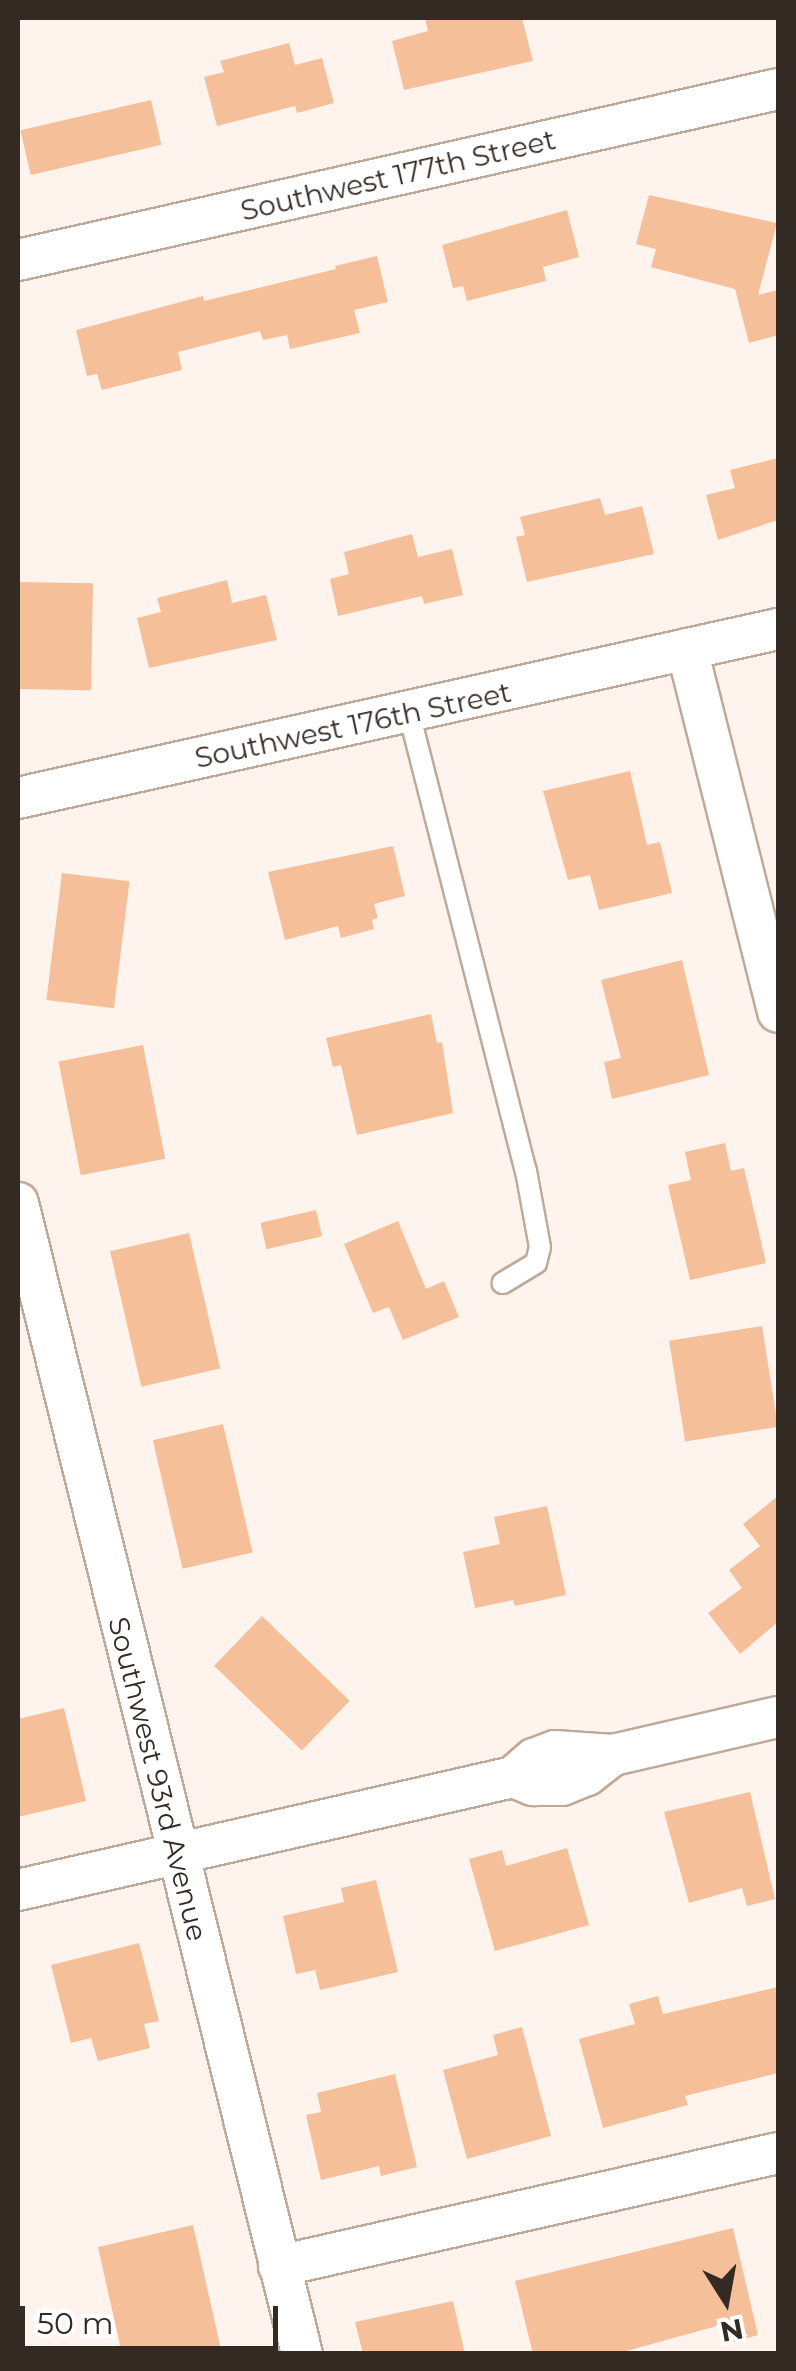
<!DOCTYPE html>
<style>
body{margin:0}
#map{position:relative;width:796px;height:2371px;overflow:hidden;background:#fef4ed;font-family:Montserrat,sans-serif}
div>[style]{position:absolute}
.building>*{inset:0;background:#f5c099;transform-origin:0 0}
.roads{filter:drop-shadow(2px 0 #bfa999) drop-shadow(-2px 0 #bfa999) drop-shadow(0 2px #bfa999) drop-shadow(0 -2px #bfa999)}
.service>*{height:20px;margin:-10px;padding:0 10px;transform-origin:10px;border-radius:10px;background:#fff}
.minor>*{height:40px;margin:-20px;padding:0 20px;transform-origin:20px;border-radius:20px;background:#fff}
span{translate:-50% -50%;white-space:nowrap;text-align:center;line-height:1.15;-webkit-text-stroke:8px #fff;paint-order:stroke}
.street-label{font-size:28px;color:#332a24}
.frame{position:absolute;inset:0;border:20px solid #332a24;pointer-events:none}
.north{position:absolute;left:676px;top:2251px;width:100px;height:100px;-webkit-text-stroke:8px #fff;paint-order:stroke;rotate:169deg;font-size:28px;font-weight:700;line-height:40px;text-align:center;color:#332a24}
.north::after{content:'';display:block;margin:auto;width:35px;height:45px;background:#332a24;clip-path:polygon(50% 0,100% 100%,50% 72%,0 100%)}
.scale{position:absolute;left:20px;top:2306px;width:258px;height:45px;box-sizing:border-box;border:5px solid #332a24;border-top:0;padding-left:12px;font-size:30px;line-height:35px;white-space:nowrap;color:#332a24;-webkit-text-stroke:8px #fff;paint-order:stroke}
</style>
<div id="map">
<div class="building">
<div style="clip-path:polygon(425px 18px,522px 18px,533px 61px,404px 90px,392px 41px,428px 31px)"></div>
<div style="clip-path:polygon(289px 43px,295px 65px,322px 58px,334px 103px,297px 113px,295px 106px,217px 126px,204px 77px,224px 72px,220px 61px)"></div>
<div style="left:151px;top:100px;width:46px;height:134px;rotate:77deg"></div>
<div style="clip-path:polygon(649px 195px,777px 223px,758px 295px,778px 290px,778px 335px,749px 343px,735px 289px,651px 267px,656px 249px,636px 244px)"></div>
<div style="clip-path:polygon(567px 210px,579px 257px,543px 267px,546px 281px,467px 301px,463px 286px,453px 288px,442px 245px)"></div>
<div style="clip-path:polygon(377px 256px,388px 302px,354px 310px,360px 333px,290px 349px,287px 335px,263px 340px,260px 331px,178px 352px,182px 370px,102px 390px,97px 374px,87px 376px,76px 330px,203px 296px,204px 301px,336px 269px,335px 266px)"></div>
<div style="clip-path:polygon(778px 458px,778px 520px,718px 540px,706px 495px,735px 488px,730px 470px)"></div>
<div style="clip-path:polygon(600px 498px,605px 515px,642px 506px,654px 554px,527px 582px,516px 537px,525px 535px,520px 517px)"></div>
<div style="clip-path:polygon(412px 534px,418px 557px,452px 549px,463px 595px,424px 604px,422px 596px,338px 616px,330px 579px,349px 574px,344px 552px)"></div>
<div style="clip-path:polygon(227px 580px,232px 603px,266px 595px,277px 640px,149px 668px,137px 618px,161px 612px,157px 598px)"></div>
<div style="left:18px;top:582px;width:75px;height:107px;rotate:1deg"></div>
<div style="clip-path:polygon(630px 771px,647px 845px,660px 842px,672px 893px,599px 910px,590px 875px,568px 880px,543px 791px)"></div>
<div style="clip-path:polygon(393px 846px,405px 896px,374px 904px,378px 918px,372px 920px,374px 929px,341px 938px,338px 926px,285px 940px,268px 872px)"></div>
<div style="left:62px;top:873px;width:68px;height:128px;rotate:7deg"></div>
<div style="clip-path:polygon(682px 960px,709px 1075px,612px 1099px,604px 1062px,621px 1058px,601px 980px)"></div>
<div style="clip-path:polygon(431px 1014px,437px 1043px,442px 1042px,453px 1113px,357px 1135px,341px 1065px,333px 1067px,326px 1038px)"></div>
<div style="left:143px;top:1045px;width:116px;height:86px;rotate:79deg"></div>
<div style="clip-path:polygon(725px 1143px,731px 1171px,744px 1168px,766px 1263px,690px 1280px,668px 1185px,691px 1180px,685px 1152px)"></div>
<div style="left:316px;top:1210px;width:27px;height:57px;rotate:77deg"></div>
<div style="clip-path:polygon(398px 1221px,426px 1289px,444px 1281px,459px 1317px,403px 1340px,389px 1307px,373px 1313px,344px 1244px)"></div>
<div style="left:189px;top:1233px;width:139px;height:81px;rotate:77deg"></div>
<div style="left:762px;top:1326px;width:102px;height:94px;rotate:81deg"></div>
<div style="left:223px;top:1424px;width:132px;height:72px;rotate:77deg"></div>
<div style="clip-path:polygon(778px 1496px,778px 1622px,740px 1654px,708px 1613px,742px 1588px,729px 1570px,760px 1546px,743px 1524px)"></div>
<div style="clip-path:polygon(547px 1506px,566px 1595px,515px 1606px,513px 1600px,475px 1608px,463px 1552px,500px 1544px,494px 1517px)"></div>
<div style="left:262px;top:1616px;width:122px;height:69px;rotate:44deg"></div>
<div style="clip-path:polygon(64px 1708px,86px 1801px,18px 1817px,18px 1719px)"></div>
<div style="clip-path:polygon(750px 1792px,775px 1899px,747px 1906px,742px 1888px,689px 1903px,664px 1812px)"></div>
<div style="clip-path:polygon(567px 1848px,589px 1925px,495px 1951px,469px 1859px,502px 1850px,506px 1866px)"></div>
<div style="clip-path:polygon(376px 1880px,398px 1972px,320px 1990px,315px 1970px,296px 1974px,283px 1916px,344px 1902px,341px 1888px)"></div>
<div style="clip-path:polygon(139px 1943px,159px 2021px,144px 2024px,150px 2048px,98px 2061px,91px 2038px,71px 2043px,51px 1965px)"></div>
<div style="clip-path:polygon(778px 1987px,778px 2073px,685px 2096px,688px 2105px,603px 2128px,579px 2039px,635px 2024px,629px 2004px,658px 1996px,663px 2014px)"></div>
<div style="clip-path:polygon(522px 2027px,551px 2136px,467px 2159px,443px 2070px,498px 2055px,493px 2035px)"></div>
<div style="clip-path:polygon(395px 2074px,417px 2167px,381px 2176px,379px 2166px,321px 2180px,306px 2115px,321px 2112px,317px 2093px)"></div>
<div style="clip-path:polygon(193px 2225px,222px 2354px,122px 2354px,98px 2247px)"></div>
<div style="clip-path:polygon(733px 2228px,758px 2335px,730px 2343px,724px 2324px,616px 2354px,533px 2354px,515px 2281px)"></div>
<div style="clip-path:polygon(453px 2301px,465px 2354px,363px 2354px,355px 2322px)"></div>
</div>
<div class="roads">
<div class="service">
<div style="left:409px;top:713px;width:473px;rotate:75.7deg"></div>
<div style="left:526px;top:1171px;width:77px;rotate:79.6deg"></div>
<div style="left:540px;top:1247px;width:16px;rotate:104deg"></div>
<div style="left:536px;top:1263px;width:39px;rotate:149deg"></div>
</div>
<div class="minor">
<div style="left:18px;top:260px;width:779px;rotate:-12.68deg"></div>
<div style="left:687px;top:649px;width:374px;rotate:75.9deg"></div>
<div style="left:18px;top:798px;width:779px;rotate:-12.54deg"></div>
<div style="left:18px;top:1203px;width:1186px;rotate:76.14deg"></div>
<div style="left:513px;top:1777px;width:22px;rotate:22deg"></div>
<div style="left:533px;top:1785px;width:29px"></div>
<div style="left:562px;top:1785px;width:27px;rotate:-22deg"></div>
<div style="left:587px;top:1775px;width:33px;rotate:-38deg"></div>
<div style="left:18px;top:1890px;width:508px;rotate:-12.86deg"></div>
<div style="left:513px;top:1777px;width:28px;rotate:-41deg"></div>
<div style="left:534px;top:1759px;width:22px;rotate:-21deg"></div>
<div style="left:555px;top:1751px;width:58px;rotate:3.9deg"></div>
<div style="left:613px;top:1755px;width:169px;rotate:-13deg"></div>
<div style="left:279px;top:2266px;width:512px;rotate:-12.76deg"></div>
</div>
</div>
<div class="street-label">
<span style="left:398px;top:175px;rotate:-13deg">Southwest 177th Street</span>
<span style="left:353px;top:725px;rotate:-12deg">Southwest 176th Street</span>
<span style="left:158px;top:1779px;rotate:76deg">Southwest 93rd Avenue</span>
</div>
<div class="frame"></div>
<div class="north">N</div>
<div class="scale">50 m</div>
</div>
